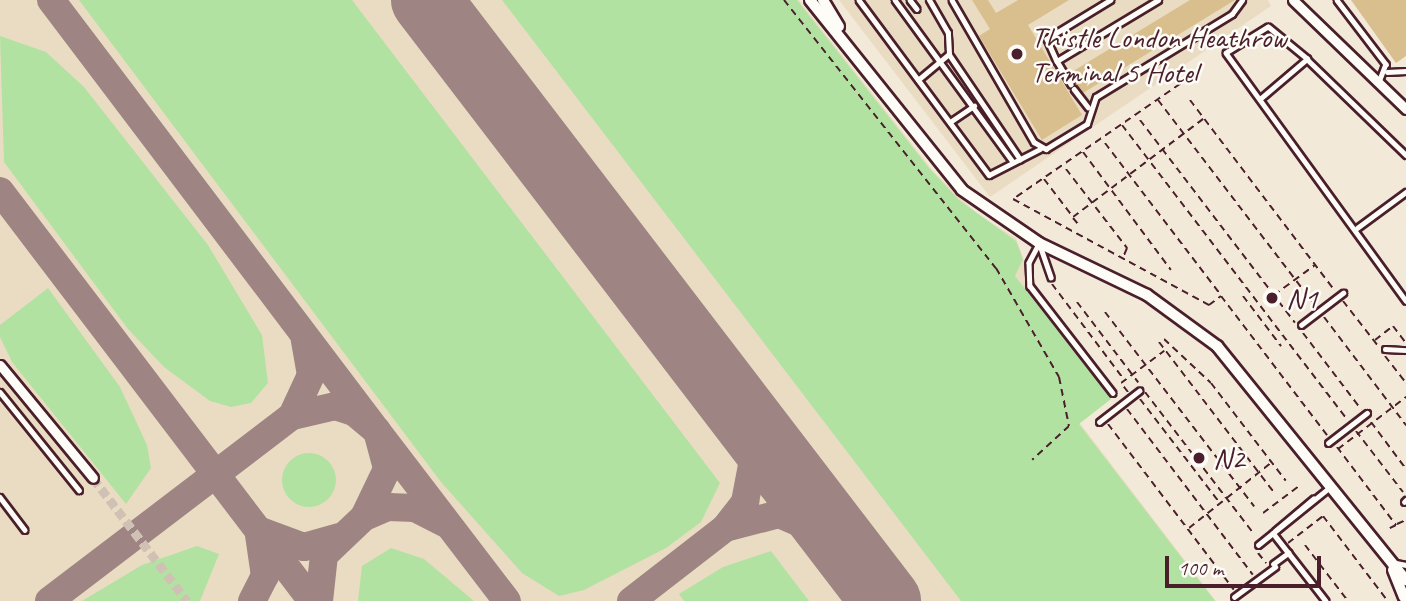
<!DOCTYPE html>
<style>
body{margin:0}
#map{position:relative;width:1406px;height:601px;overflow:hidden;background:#f2e9d8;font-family:Caveat,sans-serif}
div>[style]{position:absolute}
.built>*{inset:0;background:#eadcc2}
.green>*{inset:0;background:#b2e2a1}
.round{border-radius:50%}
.taxiway>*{height:28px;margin:-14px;padding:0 14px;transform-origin:14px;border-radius:14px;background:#9e8482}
.runway>*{height:70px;margin:-35px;padding:0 35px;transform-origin:35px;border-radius:35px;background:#9e8482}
.building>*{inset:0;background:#d9be8e}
.minor-tunnel>*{height:9px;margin-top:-4.5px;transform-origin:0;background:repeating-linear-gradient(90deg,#d0c1b5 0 9px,transparent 0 13.5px)}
.path>*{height:2px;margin-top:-1px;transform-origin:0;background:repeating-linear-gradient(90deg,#4a1f2b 0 7px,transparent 0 12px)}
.roads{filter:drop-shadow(2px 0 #4a1f2b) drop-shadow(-2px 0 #4a1f2b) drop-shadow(0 2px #4a1f2b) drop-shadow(0 -2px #4a1f2b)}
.service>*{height:4.5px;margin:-2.25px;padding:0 2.25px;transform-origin:2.25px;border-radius:2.25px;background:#fdfcf7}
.minor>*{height:9px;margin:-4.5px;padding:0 4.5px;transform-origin:4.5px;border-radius:4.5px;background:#fdfcf7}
.tertiary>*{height:10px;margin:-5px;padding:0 5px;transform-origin:5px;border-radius:5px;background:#fdfcf7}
.dots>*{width:19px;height:19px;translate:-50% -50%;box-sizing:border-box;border:4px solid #fdfcf7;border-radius:50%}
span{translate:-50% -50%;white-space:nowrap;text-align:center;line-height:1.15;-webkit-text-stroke:5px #fdfcf7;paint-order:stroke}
.poi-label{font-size:30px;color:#4a1f2b}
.left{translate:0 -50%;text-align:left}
.scale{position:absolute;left:1165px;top:556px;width:156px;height:32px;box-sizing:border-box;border:4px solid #4a1f2b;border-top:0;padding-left:9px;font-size:21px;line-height:24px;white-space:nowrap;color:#4a1f2b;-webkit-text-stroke:5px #fdfcf7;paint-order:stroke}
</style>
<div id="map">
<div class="built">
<div style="clip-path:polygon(0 0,799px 0,933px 171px,977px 214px,1016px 238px,1024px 261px,1033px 264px,1033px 283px,1117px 391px,1079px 422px,1216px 601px,0 601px)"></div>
<div style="clip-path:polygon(839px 0,1268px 0,1271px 6px,990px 197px)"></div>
</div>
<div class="green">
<div style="clip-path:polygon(79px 0,352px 0,720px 483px,701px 522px,666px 548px,584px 590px,559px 596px,522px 573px,441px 482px)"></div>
<div style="clip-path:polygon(502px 0,797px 0,929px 168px,959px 200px,1016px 241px,1023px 259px,1015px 276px,1111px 399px,1079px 424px,1215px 601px,961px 601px)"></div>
<div style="clip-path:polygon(0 36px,46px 52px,84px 87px,208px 245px,262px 335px,268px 383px,251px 403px,231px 407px,210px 401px,164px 367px,128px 329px,4px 162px)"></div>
<div style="clip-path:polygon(48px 288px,120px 387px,147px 445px,151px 468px,126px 504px,12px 362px,0 337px,0 325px)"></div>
<div class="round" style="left:282px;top:453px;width:54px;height:54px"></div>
<div style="clip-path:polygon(197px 546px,219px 554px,200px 601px,82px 601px,142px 565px)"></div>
<div style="clip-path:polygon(391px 548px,424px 559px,474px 601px,358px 601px,362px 566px)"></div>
<div style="clip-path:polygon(771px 551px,809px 601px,684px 601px,679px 594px,723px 567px)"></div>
</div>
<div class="taxiway">
<div style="left:51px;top:0;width:540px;rotate:52.9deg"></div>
<div style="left:377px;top:431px;width:39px;rotate:75deg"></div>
<div style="left:387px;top:469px;width:53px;rotate:115.6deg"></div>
<div style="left:0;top:191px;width:515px;rotate:52.73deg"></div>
<div style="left:292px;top:416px;width:45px;rotate:-65.1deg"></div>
<div style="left:311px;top:375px;width:36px;rotate:-100deg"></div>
<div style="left:725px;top:528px;width:56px;rotate:-14.5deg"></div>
<div style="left:779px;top:514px;width:68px;rotate:23.5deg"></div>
<div style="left:261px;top:531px;width:46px;rotate:20.4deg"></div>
<div style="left:304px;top:547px;width:35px;rotate:-16deg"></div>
<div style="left:49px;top:601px;width:305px;rotate:-37.3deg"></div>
<div style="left:292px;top:416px;width:44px;rotate:-13.1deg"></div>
<div style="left:335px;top:406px;width:20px;rotate:18deg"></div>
<div style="left:354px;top:412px;width:30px;rotate:40deg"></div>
<div style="left:377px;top:431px;width:214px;rotate:52.6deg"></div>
<div style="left:252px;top:601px;width:28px;rotate:-63deg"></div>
<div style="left:265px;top:576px;width:41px;rotate:-98.3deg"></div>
<div style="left:319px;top:601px;width:46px;rotate:-83.8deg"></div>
<div style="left:324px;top:555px;width:55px;rotate:-43.5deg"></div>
<div style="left:364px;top:517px;width:26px;rotate:-23deg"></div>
<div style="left:388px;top:507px;width:27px;rotate:2deg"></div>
<div style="left:415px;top:508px;width:33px;rotate:27deg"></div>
<div style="left:631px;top:601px;width:119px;rotate:-37.8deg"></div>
<div style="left:725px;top:528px;width:33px;rotate:-52deg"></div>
<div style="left:745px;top:502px;width:48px;rotate:-79.2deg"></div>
<div style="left:754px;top:455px;width:61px;rotate:-112deg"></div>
</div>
<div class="runway">
<div style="left:426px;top:0;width:757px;rotate:52.57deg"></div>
</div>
<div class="building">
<div style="clip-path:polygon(972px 0,988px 0,996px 13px,1018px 0,1069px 0,1028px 25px,1082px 115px,1042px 140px,979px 36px,990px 29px)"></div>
<div style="clip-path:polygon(1190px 0,1235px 0,1083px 93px,1076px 85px,1070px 73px)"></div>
<div style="clip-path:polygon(1351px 0,1406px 0,1406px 56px,1396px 63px)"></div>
</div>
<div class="minor-tunnel">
<div style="left:93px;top:478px;width:155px;rotate:52.6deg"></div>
</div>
<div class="path">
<div style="left:784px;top:0;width:342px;rotate:51.7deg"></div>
<div style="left:996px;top:268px;width:126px;rotate:60deg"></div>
<div style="left:1059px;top:377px;width:50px;rotate:78.5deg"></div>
<div style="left:1069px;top:426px;width:50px;rotate:137.4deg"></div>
<div style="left:1190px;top:77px;width:215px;rotate:145.4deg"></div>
<div style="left:1013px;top:199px;width:223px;rotate:28.4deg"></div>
<div style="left:1209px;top:305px;width:15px;rotate:-37deg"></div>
<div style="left:1221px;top:296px;width:175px;rotate:52.7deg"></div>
<div style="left:1158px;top:100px;width:257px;rotate:52.6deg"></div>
<div style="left:1190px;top:100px;width:240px;rotate:52.8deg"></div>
<div style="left:1140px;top:120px;width:255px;rotate:52.6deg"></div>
<div style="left:1122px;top:125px;width:369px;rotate:52.6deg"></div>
<div style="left:1105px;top:143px;width:191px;rotate:52.7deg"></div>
<div style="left:1083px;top:152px;width:147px;rotate:53.3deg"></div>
<div style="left:1066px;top:169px;width:100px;rotate:52.3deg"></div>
<div style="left:1127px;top:248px;width:8px;rotate:113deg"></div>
<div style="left:1044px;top:179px;width:48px;rotate:52.7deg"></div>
<div style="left:1073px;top:217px;width:163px;rotate:-37deg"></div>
<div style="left:1073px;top:218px;width:8px;rotate:50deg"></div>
<div style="left:1052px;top:284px;width:121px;rotate:53deg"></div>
<div style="left:1274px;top:295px;width:51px;rotate:-36.2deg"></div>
<div style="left:1243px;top:296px;width:63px;rotate:52.8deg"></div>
<div style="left:1343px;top:301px;width:57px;rotate:52.1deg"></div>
<div style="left:1077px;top:302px;width:101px;rotate:52.7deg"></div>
<div style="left:1105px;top:312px;width:245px;rotate:52.5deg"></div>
<div style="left:1324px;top:317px;width:136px;rotate:52.8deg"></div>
<div style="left:1303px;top:333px;width:96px;rotate:52.7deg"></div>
<div style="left:1164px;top:339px;width:64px;rotate:43.1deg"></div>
<div style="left:1211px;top:383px;width:123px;rotate:52.6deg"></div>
<div style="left:1375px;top:340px;width:23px;rotate:-38deg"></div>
<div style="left:1393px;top:326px;width:20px;rotate:53deg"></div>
<div style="left:1159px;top:342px;width:188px;rotate:52.6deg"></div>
<div style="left:1385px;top:356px;width:34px;rotate:52deg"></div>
<div style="left:1128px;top:392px;width:11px;rotate:-128deg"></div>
<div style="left:1121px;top:383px;width:54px;rotate:-36.7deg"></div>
<div style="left:1145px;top:392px;width:179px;rotate:52.5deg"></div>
<div style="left:1140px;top:399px;width:130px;rotate:52.5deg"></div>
<div style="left:1127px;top:409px;width:208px;rotate:52.8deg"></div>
<div style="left:1371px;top:422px;width:59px;rotate:53.3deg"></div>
<div style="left:1108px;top:424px;width:208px;rotate:52.8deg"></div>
<div style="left:1356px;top:431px;width:77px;rotate:52.4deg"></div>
<div style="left:1337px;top:447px;width:98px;rotate:52.9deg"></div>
<div style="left:1396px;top:525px;width:7px;rotate:153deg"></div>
<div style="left:1338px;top:449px;width:86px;rotate:-37.4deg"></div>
<div style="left:1263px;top:513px;width:45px;rotate:-36.9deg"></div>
<div style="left:1397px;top:524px;width:10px;rotate:-24deg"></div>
<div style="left:1189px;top:528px;width:106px;rotate:-38.5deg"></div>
<div style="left:1288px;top:543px;width:44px;rotate:-37.6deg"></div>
<div style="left:1323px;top:516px;width:106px;rotate:52.7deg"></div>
<div style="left:1305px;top:545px;width:71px;rotate:52.5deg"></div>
<div style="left:1258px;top:553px;width:13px;rotate:51deg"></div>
</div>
<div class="roads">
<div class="service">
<div style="left:859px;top:0;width:218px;rotate:53.4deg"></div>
<div style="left:989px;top:175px;width:57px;rotate:-27deg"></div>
<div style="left:895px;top:0;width:200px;rotate:53.9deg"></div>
<div style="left:910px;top:0;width:11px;rotate:52deg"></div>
<div style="left:952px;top:0;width:164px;rotate:60deg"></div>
<div style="left:1034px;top:142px;width:14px;rotate:30deg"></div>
<div style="left:1046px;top:149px;width:48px;rotate:-31.4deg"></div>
<div style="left:1087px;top:124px;width:28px;rotate:-72deg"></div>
<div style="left:1096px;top:97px;width:159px;rotate:-31.4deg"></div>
<div style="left:1232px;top:14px;width:17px;rotate:-54deg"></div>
<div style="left:1111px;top:0;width:75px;rotate:148.6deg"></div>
<div style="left:1047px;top:39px;width:24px;rotate:66deg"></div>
<div style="left:1057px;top:61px;width:118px;rotate:-31.1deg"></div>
<div style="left:1337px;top:0;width:81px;rotate:52.6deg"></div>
<div style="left:1386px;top:64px;width:19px;rotate:111deg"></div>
<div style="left:949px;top:54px;width:127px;rotate:55.9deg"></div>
<div style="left:1307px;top:59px;width:138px;rotate:44.1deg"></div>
<div style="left:1057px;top:61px;width:27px;rotate:59deg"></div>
<div style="left:1387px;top:72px;width:19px;rotate:-3deg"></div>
<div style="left:918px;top:80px;width:40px;rotate:-40deg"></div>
<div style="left:949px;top:54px;width:21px;rotate:-93deg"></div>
<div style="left:948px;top:33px;width:38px;rotate:-120deg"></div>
<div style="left:1074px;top:89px;width:23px;rotate:52deg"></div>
<div style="left:1260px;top:99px;width:62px;rotate:-40.4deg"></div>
<div style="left:1307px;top:59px;width:50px;rotate:-140.6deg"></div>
<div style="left:1268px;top:27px;width:49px;rotate:148.2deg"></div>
<div style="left:1226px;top:53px;width:306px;rotate:54deg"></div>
<div style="left:950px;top:122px;width:29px;rotate:-34deg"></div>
<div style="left:1357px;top:228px;width:61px;rotate:-36.3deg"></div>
<div style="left:1039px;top:244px;width:21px;rotate:118deg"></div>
<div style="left:1029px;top:263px;width:23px;rotate:88deg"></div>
<div style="left:1030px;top:286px;width:135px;rotate:52.2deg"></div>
<div style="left:1041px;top:248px;width:31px;rotate:71deg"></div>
<div style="left:1301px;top:325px;width:53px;rotate:-37.3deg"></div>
<div style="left:1385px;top:349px;width:21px;rotate:3deg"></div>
<div style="left:0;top:392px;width:126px;rotate:51.1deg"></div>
<div style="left:1099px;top:422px;width:51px;rotate:-37.8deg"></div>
<div style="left:1328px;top:443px;width:49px;rotate:-37.6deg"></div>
<div style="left:0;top:497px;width:41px;rotate:52.9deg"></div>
<div style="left:1404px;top:502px;width:3px;rotate:-45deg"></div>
<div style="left:1275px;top:531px;width:50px;rotate:-40.1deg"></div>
<div style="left:1273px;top:533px;width:86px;rotate:52.1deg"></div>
<div style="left:1258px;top:545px;width:91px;rotate:-38.8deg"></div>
<div style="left:1396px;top:563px;width:10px;rotate:11deg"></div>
<div style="left:1273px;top:564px;width:19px;rotate:-36deg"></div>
<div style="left:1234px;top:597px;width:51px;rotate:-36.2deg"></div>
</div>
<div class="minor">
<div style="left:1293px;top:0;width:157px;rotate:44deg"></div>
<div style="left:0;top:365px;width:146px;rotate:50.5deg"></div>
</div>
<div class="tertiary">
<div style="left:810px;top:0;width:243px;rotate:51.3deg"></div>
<div style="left:962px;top:190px;width:93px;rotate:34.5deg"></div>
<div style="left:1039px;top:243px;width:120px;rotate:25.7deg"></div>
<div style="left:1147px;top:295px;width:87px;rotate:36.1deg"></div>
<div style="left:1217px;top:346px;width:301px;rotate:51.1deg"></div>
<div style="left:823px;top:0;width:31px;rotate:59deg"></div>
<div style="left:1393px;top:570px;width:29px;rotate:68deg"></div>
</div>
</div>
<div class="dots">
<div style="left:1017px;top:54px;background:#4a1f2b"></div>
<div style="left:1272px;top:298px;background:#4a1f2b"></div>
<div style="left:1199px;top:458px;background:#4a1f2b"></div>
</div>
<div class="poi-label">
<span class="left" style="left:1031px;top:54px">Thistle London Heathrow<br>Terminal 5 Hotel</span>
<span class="left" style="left:1286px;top:298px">N1</span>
<span class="left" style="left:1213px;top:458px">N2</span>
</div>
<div class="scale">100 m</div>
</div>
